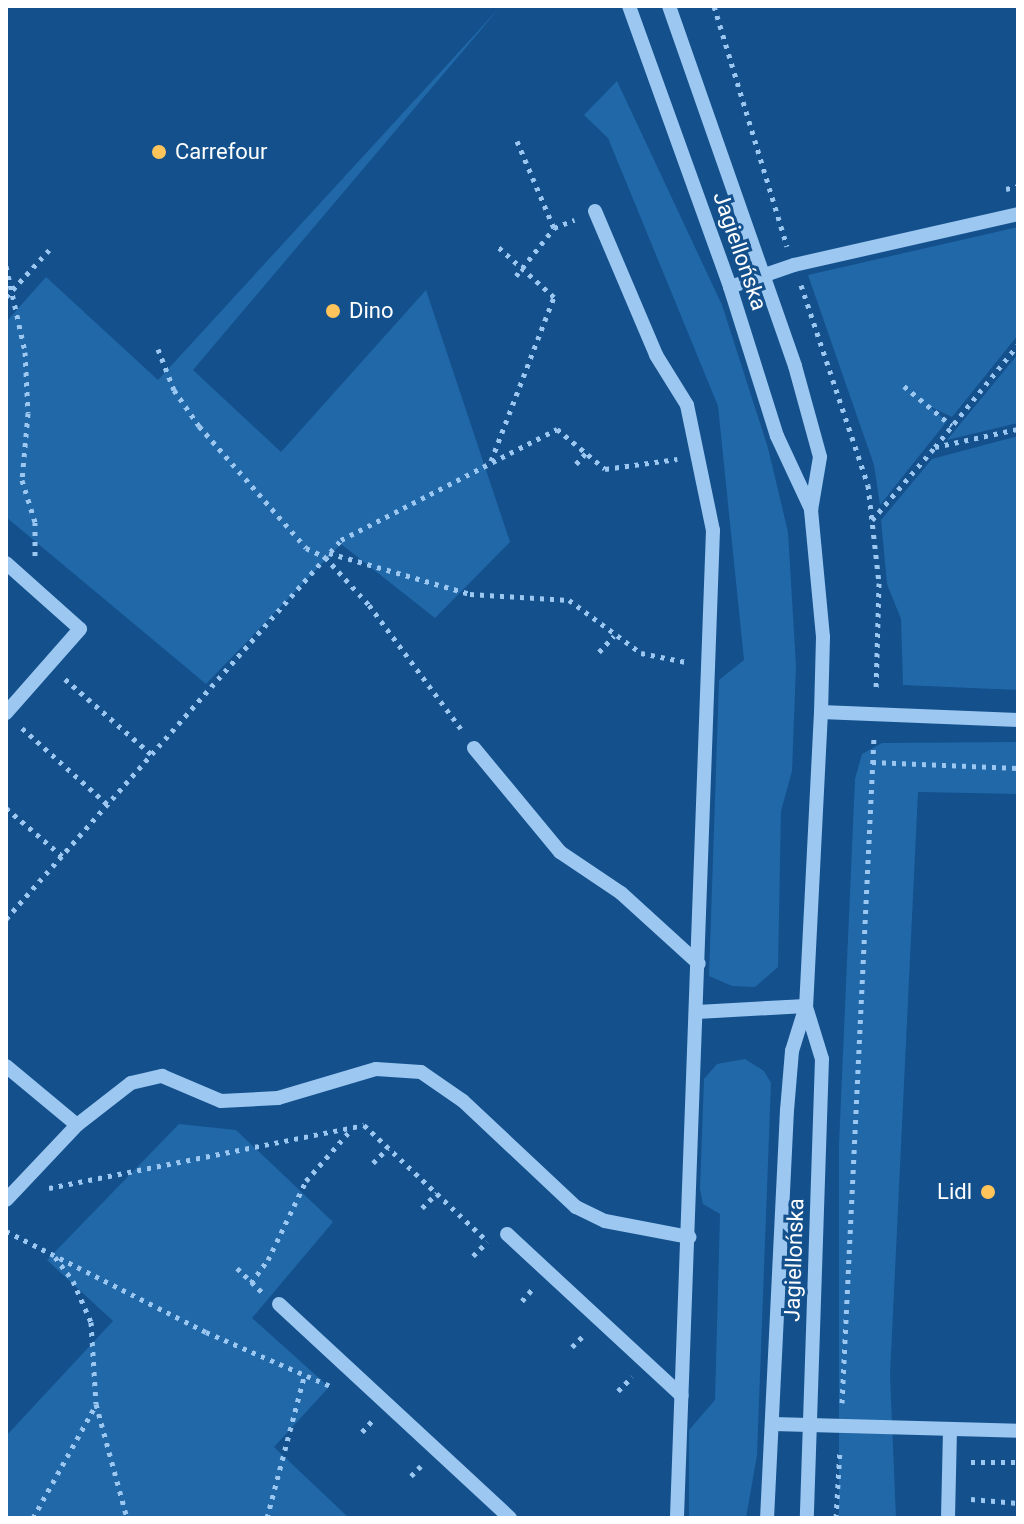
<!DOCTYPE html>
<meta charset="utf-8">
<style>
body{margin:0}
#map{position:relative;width:1024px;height:1524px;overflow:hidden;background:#13508c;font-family:Roboto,sans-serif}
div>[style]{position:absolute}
.green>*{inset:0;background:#2168a9}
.path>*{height:5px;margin-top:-2.5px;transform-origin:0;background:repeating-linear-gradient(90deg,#9bc7f1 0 4px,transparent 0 10px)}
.minor>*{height:14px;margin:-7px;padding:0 7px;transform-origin:7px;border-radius:7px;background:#9bc7f1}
.dots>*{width:22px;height:22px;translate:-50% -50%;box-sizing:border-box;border:4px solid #13508c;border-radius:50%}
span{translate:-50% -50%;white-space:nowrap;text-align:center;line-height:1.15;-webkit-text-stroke:6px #13508c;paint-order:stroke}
.poi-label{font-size:22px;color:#fff}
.left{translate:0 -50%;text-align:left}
.right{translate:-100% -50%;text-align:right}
.street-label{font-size:22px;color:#fff}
.frame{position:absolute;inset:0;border:8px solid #fff;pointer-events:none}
</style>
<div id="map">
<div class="green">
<div style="clip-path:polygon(501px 6px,193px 370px,281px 452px,426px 290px,510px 542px,435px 618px,341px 544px,206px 684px,6px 517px,6px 322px,46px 277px,158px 380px)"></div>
<div style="clip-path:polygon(617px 81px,722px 305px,768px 448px,788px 532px,796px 666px,792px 771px,781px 811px,778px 967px,755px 987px,732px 986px,709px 976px,719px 680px,744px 660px,718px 406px,608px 138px,584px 115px)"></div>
<div style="clip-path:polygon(1018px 227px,1018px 335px,952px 417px,929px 406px,947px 421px,880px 505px,874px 465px,808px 275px)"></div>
<div style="clip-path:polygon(1018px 354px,1018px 423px,947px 440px)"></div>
<div style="clip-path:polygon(1018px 436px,1018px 690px,903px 685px,901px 619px,887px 584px,881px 520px,932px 459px)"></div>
<div style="clip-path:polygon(1018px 742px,1018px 794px,918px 792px,890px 1375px,896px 1518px,839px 1518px,839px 1144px,855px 779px,862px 754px,882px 743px)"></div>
<div style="clip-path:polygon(745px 1059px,764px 1071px,771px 1083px,757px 1455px,746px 1518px,689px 1518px,689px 1430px,715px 1400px,720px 1214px,703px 1204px,700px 1189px,704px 1079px,717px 1064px)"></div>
<div style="clip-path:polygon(179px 1124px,236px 1130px,333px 1222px,252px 1318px,329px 1387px,274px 1447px,349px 1518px,6px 1518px,6px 1436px,113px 1321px,47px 1260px)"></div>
</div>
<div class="path">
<div style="left:714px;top:6px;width:251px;rotate:73.1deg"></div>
<div style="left:517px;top:141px;width:95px;rotate:67deg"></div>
<div style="left:1006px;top:189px;width:12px;rotate:-14deg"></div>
<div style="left:6px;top:266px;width:88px;rotate:77.5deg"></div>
<div style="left:25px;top:352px;width:61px;rotate:87.2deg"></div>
<div style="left:28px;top:413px;width:67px;rotate:95.1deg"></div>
<div style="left:22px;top:480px;width:44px;rotate:72.8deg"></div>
<div style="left:35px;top:522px;width:35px;rotate:90deg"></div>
<div style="left:516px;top:276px;width:61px;rotate:-51.6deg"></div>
<div style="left:554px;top:228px;width:22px;rotate:-22deg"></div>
<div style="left:801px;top:285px;width:211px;rotate:71.5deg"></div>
<div style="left:868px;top:485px;width:99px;rotate:83.6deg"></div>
<div style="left:879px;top:583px;width:108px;rotate:91.6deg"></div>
<div style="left:6px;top:297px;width:64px;rotate:-47.5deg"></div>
<div style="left:158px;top:349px;width:44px;rotate:68.7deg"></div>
<div style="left:174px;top:390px;width:44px;rotate:55.2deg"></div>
<div style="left:199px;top:426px;width:162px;rotate:48.7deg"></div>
<div style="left:306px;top:548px;width:21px;rotate:25deg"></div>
<div style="left:325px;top:557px;width:65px;rotate:47.5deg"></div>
<div style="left:369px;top:605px;width:154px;rotate:53.4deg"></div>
<div style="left:904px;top:386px;width:62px;rotate:39.8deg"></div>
<div style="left:935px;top:447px;width:132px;rotate:-50.9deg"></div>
<div style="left:491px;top:461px;width:176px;rotate:-69deg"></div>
<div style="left:554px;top:297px;width:78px;rotate:-138.1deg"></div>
<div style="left:576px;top:464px;width:15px;rotate:-48deg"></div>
<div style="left:872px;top:520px;width:96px;rotate:-49.2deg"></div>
<div style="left:935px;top:447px;width:85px;rotate:-12.2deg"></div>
<div style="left:329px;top:553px;width:147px;rotate:16.2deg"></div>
<div style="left:470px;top:594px;width:99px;rotate:3.5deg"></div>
<div style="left:569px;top:600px;width:89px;rotate:36.4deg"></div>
<div style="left:641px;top:653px;width:46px;rotate:11.3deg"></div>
<div style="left:599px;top:652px;width:22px;rotate:-47deg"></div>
<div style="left:65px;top:679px;width:116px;rotate:41.1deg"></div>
<div style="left:22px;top:728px;width:115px;rotate:41.8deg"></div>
<div style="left:872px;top:762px;width:146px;rotate:2.4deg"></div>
<div style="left:6px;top:808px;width:74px;rotate:40.6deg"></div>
<div style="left:6px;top:919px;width:506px;rotate:-48.53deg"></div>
<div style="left:341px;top:540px;width:243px;rotate:-27.2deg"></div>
<div style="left:557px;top:429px;width:62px;rotate:39.8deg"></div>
<div style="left:605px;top:469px;width:73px;rotate:-7.9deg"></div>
<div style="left:373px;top:1163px;width:21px;rotate:-45deg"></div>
<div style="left:49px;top:1188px;width:321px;rotate:-11.3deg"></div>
<div style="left:364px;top:1125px;width:165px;rotate:43.3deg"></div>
<div style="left:422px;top:1208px;width:21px;rotate:-45deg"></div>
<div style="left:6px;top:1231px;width:224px;rotate:26.8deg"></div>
<div style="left:206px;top:1332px;width:135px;rotate:23.5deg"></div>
<div style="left:473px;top:1256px;width:20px;rotate:-45deg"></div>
<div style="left:55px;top:1257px;width:30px;rotate:53deg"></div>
<div style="left:73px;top:1281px;width:45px;rotate:66.3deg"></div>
<div style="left:91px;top:1322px;width:82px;rotate:86.5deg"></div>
<div style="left:96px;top:1404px;width:118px;rotate:74.8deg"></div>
<div style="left:237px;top:1268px;width:35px;rotate:44deg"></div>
<div style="left:251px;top:1283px;width:29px;rotate:-54deg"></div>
<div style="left:268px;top:1260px;width:88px;rotate:-64.3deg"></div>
<div style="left:306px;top:1181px;width:67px;rotate:-48.7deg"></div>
<div style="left:522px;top:1301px;width:18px;rotate:-49deg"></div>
<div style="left:572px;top:1347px;width:18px;rotate:-45deg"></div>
<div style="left:618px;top:1391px;width:20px;rotate:-45deg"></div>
<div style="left:842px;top:1403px;width:667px;rotate:-87.25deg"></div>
<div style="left:362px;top:1432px;width:15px;rotate:-48deg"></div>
<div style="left:971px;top:1462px;width:47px"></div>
<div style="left:411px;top:1476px;width:14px;rotate:-45deg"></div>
<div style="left:971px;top:1499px;width:47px;rotate:4.9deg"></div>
<div style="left:33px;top:1518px;width:129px;rotate:-60.9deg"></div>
<div style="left:267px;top:1518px;width:146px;rotate:-75.3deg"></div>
<div style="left:836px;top:1518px;width:69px;rotate:-86.7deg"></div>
</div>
<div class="minor">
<div style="left:629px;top:6px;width:299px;rotate:70.2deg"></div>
<div style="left:730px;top:287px;width:156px;rotate:72.5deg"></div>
<div style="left:777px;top:436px;width:81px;rotate:65deg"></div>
<div style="left:669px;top:6px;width:381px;rotate:70.7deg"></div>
<div style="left:795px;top:366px;width:94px;rotate:74.6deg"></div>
<div style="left:820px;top:457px;width:54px;rotate:99.6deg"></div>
<div style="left:811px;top:510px;width:128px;rotate:84.6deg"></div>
<div style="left:823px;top:637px;width:75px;rotate:91.5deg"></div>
<div style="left:821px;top:712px;width:294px;rotate:92.9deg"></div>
<div style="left:806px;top:1006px;width:47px;rotate:107.3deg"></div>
<div style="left:792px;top:1051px;width:59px;rotate:94.8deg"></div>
<div style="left:787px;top:1110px;width:408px;rotate:92.8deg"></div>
<div style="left:595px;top:211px;width:156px;rotate:67deg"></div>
<div style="left:656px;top:355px;width:59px;rotate:58.2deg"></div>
<div style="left:687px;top:405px;width:128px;rotate:78.3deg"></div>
<div style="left:713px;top:530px;width:989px;rotate:92.09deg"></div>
<div style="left:730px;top:287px;width:68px;rotate:-19deg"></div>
<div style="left:794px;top:265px;width:230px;rotate:-12.8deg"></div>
<div style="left:6px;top:563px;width:99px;rotate:41.7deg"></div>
<div style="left:80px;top:629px;width:112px;rotate:131.4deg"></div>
<div style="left:821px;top:712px;width:197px;rotate:2.3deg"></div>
<div style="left:474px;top:748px;width:135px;rotate:50.4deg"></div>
<div style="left:560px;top:852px;width:73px;rotate:33.9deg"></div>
<div style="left:621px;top:893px;width:105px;rotate:42.3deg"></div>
<div style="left:806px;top:1007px;width:54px;rotate:72.9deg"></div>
<div style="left:822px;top:1059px;width:459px;rotate:91.9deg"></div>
<div style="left:697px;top:1012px;width:109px;rotate:-3.2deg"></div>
<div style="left:6px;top:1066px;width:92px;rotate:39.7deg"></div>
<div style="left:77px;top:1125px;width:103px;rotate:133.4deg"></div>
<div style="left:77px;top:1125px;width:68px;rotate:-37.9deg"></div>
<div style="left:131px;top:1083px;width:32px;rotate:-13deg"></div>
<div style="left:162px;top:1076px;width:64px;rotate:23deg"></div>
<div style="left:221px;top:1101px;width:57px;rotate:-3deg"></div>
<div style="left:278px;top:1098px;width:102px;rotate:-16.5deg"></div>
<div style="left:376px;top:1069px;width:45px;rotate:3.8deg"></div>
<div style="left:421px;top:1072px;width:51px;rotate:34.6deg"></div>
<div style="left:463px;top:1101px;width:155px;rotate:43.2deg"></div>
<div style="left:576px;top:1207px;width:32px;rotate:26deg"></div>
<div style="left:605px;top:1221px;width:86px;rotate:10.8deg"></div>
<div style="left:507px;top:1234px;width:238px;rotate:42.8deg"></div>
<div style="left:279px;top:1304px;width:315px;rotate:42.8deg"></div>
<div style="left:773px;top:1424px;width:245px;rotate:1.6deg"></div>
<div style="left:948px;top:1518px;width:87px;rotate:-88.7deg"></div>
</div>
<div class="dots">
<div style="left:159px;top:152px;background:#ffc45a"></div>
<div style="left:333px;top:311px;background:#ffc45a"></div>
<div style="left:988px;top:1192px;background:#ffc45a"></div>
</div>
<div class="poi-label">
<span class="left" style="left:175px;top:152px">Carrefour</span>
<span class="left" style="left:349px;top:311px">Dino</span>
<span class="right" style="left:972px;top:1192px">Lidl</span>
</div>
<div class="street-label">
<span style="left:740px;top:251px;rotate:71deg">Jagiellońska</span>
<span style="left:794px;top:1260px;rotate:-88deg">Jagiellońska</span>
</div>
<div class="frame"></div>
</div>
